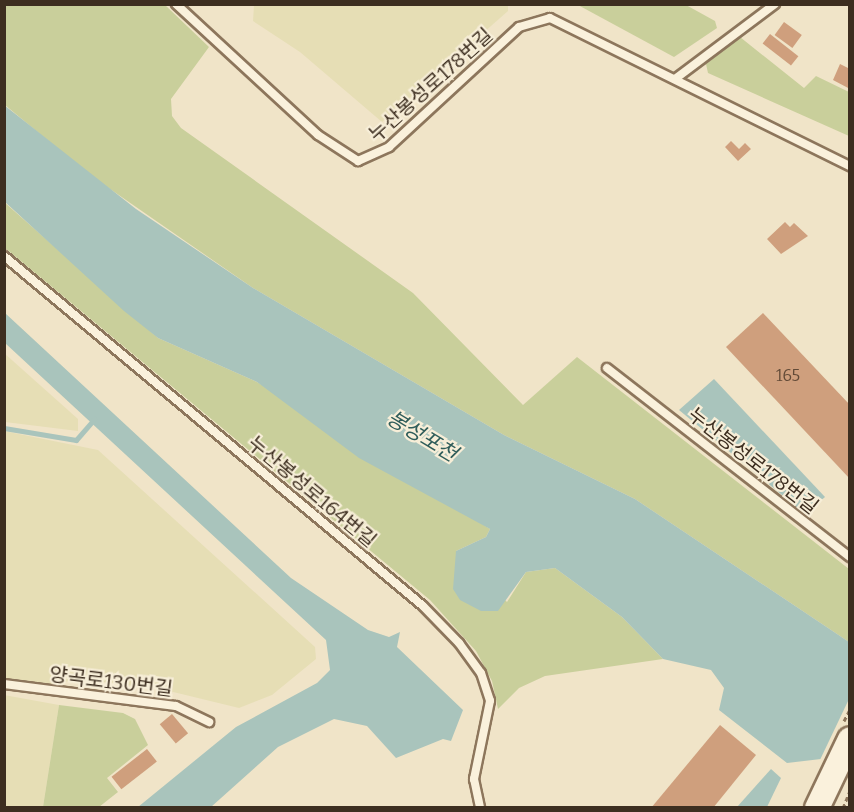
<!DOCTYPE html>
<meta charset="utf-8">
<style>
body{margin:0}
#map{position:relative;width:854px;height:812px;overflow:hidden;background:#f0e4c8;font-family:Bitter,"Noto Sans KR",serif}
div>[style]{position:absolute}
.farmland>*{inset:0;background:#e6deb5}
.green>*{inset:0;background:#c9cf9b}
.water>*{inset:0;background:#a9c4bc}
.pier>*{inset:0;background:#f0e4c8}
.stream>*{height:5px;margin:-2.5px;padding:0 2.5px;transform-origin:2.5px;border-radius:2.5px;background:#a9c4bc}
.building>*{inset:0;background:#cf9f7d;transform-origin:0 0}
.path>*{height:3px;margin-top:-1.5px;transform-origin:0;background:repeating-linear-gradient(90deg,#8d765c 0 4.5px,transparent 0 7.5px)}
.roads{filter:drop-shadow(2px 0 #8d765c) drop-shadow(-2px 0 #8d765c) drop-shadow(0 2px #8d765c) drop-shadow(0 -2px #8d765c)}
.lane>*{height:8px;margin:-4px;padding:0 4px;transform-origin:4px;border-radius:4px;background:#faf1dc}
.secondary>*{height:24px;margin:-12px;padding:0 12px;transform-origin:12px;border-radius:12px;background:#faf1dc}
span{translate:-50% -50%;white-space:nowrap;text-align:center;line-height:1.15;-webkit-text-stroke:4.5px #f7eed8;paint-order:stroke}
.number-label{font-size:16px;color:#624a37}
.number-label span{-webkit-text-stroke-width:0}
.street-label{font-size:20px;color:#3d2e20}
.water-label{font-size:21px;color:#2f5d5a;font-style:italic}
.frame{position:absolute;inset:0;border:6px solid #3d2e20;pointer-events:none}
</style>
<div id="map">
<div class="farmland">
<div style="clip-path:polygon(254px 5px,508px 4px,508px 11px,382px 122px,300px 52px,253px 21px)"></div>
<div style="clip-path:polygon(4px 353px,78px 419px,78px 431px,5px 422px)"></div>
<div style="clip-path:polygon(4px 431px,98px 450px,315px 647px,316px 659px,272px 695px,239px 708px,165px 690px,80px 679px,45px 686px,5px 681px)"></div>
<div style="clip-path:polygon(4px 695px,59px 705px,43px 807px,5px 807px)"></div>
</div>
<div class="green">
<div style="clip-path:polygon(4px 5px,165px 5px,209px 47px,171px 99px,172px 116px,181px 128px,413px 293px,523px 405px,577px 357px,849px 569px,849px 642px,635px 499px,504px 435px,253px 288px,87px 173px,5px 105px)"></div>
<div style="clip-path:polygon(578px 5px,686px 5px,715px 21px,717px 28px,674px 57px)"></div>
<div style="clip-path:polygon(740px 37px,804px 88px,816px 76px,849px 92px,849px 136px,708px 73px,706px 64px)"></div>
<div style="clip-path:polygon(4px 202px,158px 338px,257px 382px,490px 529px,486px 537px,456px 551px,507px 602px,526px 572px,555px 568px,622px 617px,663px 659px,545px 676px,519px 688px,498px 709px,492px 681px,476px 651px,430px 600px,5px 248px)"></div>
<div style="clip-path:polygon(59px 705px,123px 713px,135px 719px,148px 745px,107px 778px,118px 792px,99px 807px,43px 807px)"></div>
</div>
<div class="water">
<div style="clip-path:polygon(4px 105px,136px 209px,253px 288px,504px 435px,635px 499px,849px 642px,849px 773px,821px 759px,787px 763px,719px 710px,724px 688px,711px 670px,663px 659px,622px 617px,555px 568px,526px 572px,498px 611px,481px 611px,460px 600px,453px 589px,456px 551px,486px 537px,490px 529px,359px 458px,257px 382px,158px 338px,124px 311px,5px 202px)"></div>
<div style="clip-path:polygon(5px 313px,291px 578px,368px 630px,389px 637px,400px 632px,397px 647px,463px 710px,451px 741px,443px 739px,396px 758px,367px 726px,334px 719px,278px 747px,211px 807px,138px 807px,236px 727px,317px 683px,330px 670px,326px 640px,5px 343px)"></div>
<div style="clip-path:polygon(714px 379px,825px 497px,805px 514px,679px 410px)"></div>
<div style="clip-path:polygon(771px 769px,781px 778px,767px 807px,737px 807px)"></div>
</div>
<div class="pier">
<div style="clip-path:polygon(849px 699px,850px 775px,849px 776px,819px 762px)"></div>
</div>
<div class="stream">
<div style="left:4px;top:428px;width:73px;rotate:9.5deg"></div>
<div style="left:76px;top:440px;width:28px;rotate:-49deg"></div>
</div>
<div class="building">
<div style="left:784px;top:22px;width:22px;height:16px;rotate:36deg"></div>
<div style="left:770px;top:34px;width:36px;height:12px;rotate:38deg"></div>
<div style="clip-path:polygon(840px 64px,850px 69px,850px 89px,833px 80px)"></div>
<div style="clip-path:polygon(731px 141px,739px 149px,745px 143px,751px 149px,738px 161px,725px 147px)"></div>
<div style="clip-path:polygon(785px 222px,790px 227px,794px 223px,808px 236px,781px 254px,767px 239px)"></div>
<div style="clip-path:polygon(763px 313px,850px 405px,850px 479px,726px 347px)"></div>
<div style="left:172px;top:714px;width:25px;height:16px;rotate:50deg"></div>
<div style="clip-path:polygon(720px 725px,756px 755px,713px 808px,651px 808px)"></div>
<div style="left:147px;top:749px;width:16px;height:45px;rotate:52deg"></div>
</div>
<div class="path">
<div style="left:844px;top:721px;width:13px;rotate:-63deg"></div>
<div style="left:843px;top:808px;width:18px;rotate:-68deg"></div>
</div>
<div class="roads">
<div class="lane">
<div style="left:176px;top:4px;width:193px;rotate:42.7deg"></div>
<div style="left:318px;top:135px;width:48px;rotate:33deg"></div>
<div style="left:358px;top:161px;width:34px;rotate:-24deg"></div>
<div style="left:389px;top:147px;width:177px;rotate:-42.7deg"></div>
<div style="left:519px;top:27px;width:32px;rotate:-16deg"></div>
<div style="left:550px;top:18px;width:335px;rotate:26.3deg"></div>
<div style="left:675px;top:79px;width:125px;rotate:-36.9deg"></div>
<div style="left:4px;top:256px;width:546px;rotate:39.87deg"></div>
<div style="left:423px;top:606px;width:52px;rotate:45.8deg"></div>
<div style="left:459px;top:643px;width:37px;rotate:54deg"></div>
<div style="left:481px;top:673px;width:29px;rotate:72deg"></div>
<div style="left:490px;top:701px;width:80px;rotate:101.6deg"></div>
<div style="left:474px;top:779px;width:30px;rotate:78deg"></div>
<div style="left:607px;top:368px;width:308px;rotate:37.9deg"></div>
<div style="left:4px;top:684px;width:173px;rotate:7.3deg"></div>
<div style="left:176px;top:706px;width:37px;rotate:26deg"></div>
</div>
<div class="secondary">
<div style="left:817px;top:808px;width:76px;rotate:-64.4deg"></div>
</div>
</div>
<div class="number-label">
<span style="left:788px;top:376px">165</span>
</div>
<div class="street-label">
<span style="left:431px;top:85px;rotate:-42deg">누산봉성로178번길</span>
<span style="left:753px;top:461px;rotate:38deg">누산봉성로178번길</span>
<span style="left:312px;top:492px;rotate:40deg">누산봉성로164번길</span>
<span style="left:111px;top:682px;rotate:7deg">양곡로130번길</span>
</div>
<div class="water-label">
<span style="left:422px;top:436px;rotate:31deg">봉성포천</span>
</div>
<div class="frame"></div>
</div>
